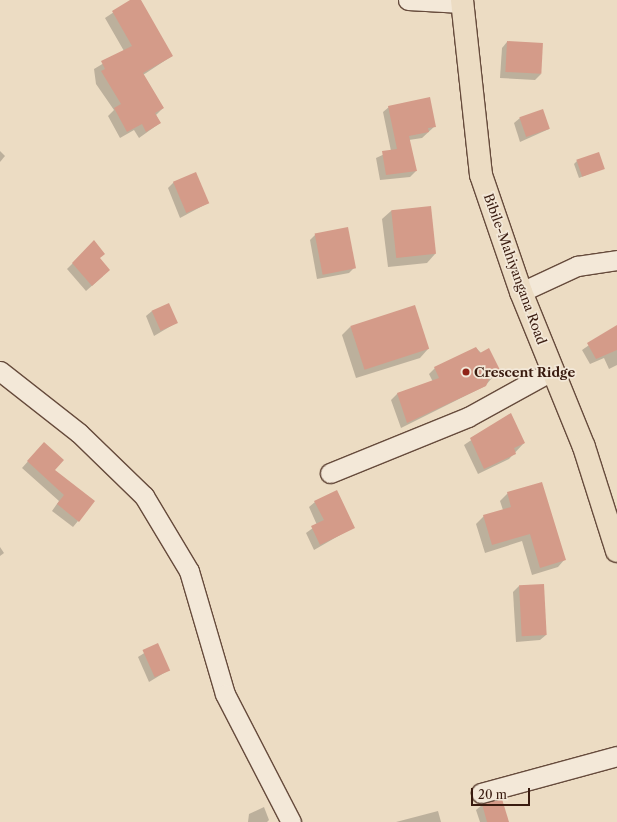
<!DOCTYPE html>
<style>
body{margin:0}
#map{position:relative;width:617px;height:822px;overflow:hidden;background:#ecdcc3;font-family:"Libre Caslon Text",serif}
div>[style]{position:absolute}
.shadow>*{inset:0;background:#0003}
.building>*{inset:0;background:#d49b89;transform-origin:0 0}
.roads{filter:drop-shadow(1px 0 #664b3c) drop-shadow(-1px 0 #664b3c) drop-shadow(0 1px #664b3c) drop-shadow(0 -1px #664b3c)}
.minor>*{height:19px;margin:-9.5px;padding:0 9.5px;transform-origin:9.5px;border-radius:9.5px;background:#f3e8d8}
.primary>*{height:22px;margin:-11px;padding:0 11px;transform-origin:11px;border-radius:11px;background:#ecdcc3}
.dots>*{width:11px;height:11px;translate:-50% -50%;box-sizing:border-box;border:2px solid #f3e8d8;border-radius:50%}
span{translate:-50% -50%;white-space:nowrap;text-align:center;line-height:1.15;-webkit-text-stroke:3.5px #f3e8d8;paint-order:stroke}
.street-label{font-size:13px;color:#391b0f}
.poi-label{font-size:13px;color:#391b0f;font-weight:700}
.left{translate:0 -50%;text-align:left}
.scale{position:absolute;left:471px;top:788px;width:59px;height:18px;box-sizing:border-box;border:2px solid #391b0f;border-top:0;padding-left:5px;font-size:12px;line-height:14px;white-space:nowrap;color:#391b0f;-webkit-text-stroke:3px #f3e8d8;paint-order:stroke}
</style>
<div id="map">
<div class="shadow">
<div style="clip-path:polygon(132px 0,139px 0,172px 56px,143px 75px,163px 108px,156px 115px,160px 123px,139px 138px,134px 130px,120px 138px,108px 116px,114px 110px,96px 84px,94px 69px,124px 51px,105px 18px)"></div>
<div style="clip-path:polygon(507px 42px,541px 74px,535px 80px,500px 78px,502px 48px)"></div>
<div style="clip-path:polygon(389px 107px,435px 126px,422px 138px,409px 140px,416px 171px,410px 177px,380px 180px,376px 158px,391px 151px,383px 112px)"></div>
<div style="clip-path:polygon(520px 118px,549px 129px,520px 142px,514px 123px)"></div>
<div style="clip-path:polygon(0 151px,5px 156px,0 162px)"></div>
<div style="clip-path:polygon(577px 161px,603px 168px,579px 178px,574px 164px)"></div>
<div style="clip-path:polygon(174px 182px,208px 203px,180px 218px,168px 188px)"></div>
<div style="clip-path:polygon(430px 207px,435px 254px,427px 263px,388px 267px,382px 219px,391px 211px)"></div>
<div style="clip-path:polygon(316px 234px,355px 267px,349px 273px,317px 279px,310px 240px)"></div>
<div style="clip-path:polygon(94px 242px,103px 276px,86px 291px,67px 269px)"></div>
<div style="clip-path:polygon(152px 311px,176px 323px,154px 336px,146px 316px)"></div>
<div style="clip-path:polygon(617px 326px,617px 365px,609px 369px,604px 358px,590px 364px,582px 350px)"></div>
<div style="clip-path:polygon(350px 327px,428px 349px,420px 358px,356px 378px,342px 335px)"></div>
<div style="clip-path:polygon(476px 348px,499px 370px,485px 386px,401px 428px,391px 400px,397px 394px,433px 382px,429px 374px,435px 368px)"></div>
<div style="clip-path:polygon(510px 414px,524px 443px,509px 459px,478px 474px,464px 445px)"></div>
<div style="clip-path:polygon(39px 449px,54px 470px,78px 521px,73px 527px,52px 511px,59px 501px,22px 468px)"></div>
<div style="clip-path:polygon(508px 493px,565px 559px,558px 567px,532px 575px,522px 541px,485px 553px,476px 524px,484px 516px,503px 510px,500px 501px)"></div>
<div style="clip-path:polygon(315px 502px,354px 527px,314px 550px,306px 533px,317px 525px,309px 507px)"></div>
<div style="clip-path:polygon(0 547px,4px 553px,0 556px)"></div>
<div style="clip-path:polygon(519px 586px,546px 635px,540px 640px,516px 642px,513px 592px)"></div>
<div style="clip-path:polygon(157px 645px,169px 670px,149px 682px,138px 657px)"></div>
<div style="clip-path:polygon(501px 800px,508px 822px,480px 822px,476px 810px,482px 805px)"></div>
<div style="clip-path:polygon(264px 807px,269px 820px,267px 822px,248px 822px,249px 814px)"></div>
<div style="clip-path:polygon(438px 811px,441px 822px,396px 822px)"></div>
</div>
<div class="building">
<div style="clip-path:polygon(130px 0,141px 0,173px 56px,143px 73px,164px 108px,155px 113px,161px 123px,146px 132px,142px 124px,127px 132px,114px 108px,121px 104px,101px 71px,105px 69px,101px 61px,132px 46px,112px 11px)"></div>
<div style="left:507px;top:41px;width:36px;height:31px;rotate:3deg"></div>
<div style="clip-path:polygon(430px 97px,436px 127px,428px 128px,429px 132px,409px 136px,417px 171px,386px 175px,382px 151px,397px 149px,388px 106px)"></div>
<div style="left:543px;top:109px;width:21px;height:25px;rotate:71deg"></div>
<div style="left:599px;top:152px;width:18px;height:24px;rotate:71deg"></div>
<div style="left:196px;top:172px;width:34px;height:25px;rotate:67deg"></div>
<div style="left:431px;top:206px;width:48px;height:40px;rotate:84deg"></div>
<div style="left:348px;top:227px;width:42px;height:34px;rotate:79deg"></div>
<div style="clip-path:polygon(94px 240px,105px 254px,100px 258px,110px 270px,92px 286px,72px 263px)"></div>
<div style="left:169px;top:303px;width:22px;height:19px;rotate:66deg"></div>
<div style="left:415px;top:305px;width:46px;height:68px;rotate:72deg"></div>
<div style="clip-path:polygon(617px 325px,617px 350px,596px 359px,587px 343px)"></div>
<div style="clip-path:polygon(476px 347px,480px 353px,489px 348px,500px 370px,491px 375px,486px 386px,407px 423px,397px 393px,439px 378px,434px 367px)"></div>
<div style="clip-path:polygon(511px 413px,525px 443px,514px 448px,516px 454px,484px 469px,470px 438px)"></div>
<div style="clip-path:polygon(44px 442px,64px 460px,55px 470px,95px 501px,79px 522px,57px 504px,64px 495px,27px 461px)"></div>
<div style="clip-path:polygon(542px 482px,566px 560px,540px 568px,530px 534px,492px 545px,483px 515px,511px 507px,507px 492px)"></div>
<div style="clip-path:polygon(337px 490px,355px 528px,320px 545px,311px 526px,324px 520px,314px 501px)"></div>
<div style="left:544px;top:584px;width:51px;height:25px;rotate:87deg"></div>
<div style="left:158px;top:643px;width:30px;height:17px;rotate:66deg"></div>
<div style="clip-path:polygon(502px 799px,509px 822px,487px 822px,482px 804px)"></div>
</div>
<div class="roads">
<div class="minor">
<div style="left:408px;top:0;width:54px;rotate:3.2deg"></div>
<div style="left:521px;top:292px;width:62px;rotate:-24.9deg"></div>
<div style="left:577px;top:266px;width:40px;rotate:-8.5deg"></div>
<div style="left:0;top:371px;width:100px;rotate:38.1deg"></div>
<div style="left:79px;top:433px;width:91px;rotate:44.1deg"></div>
<div style="left:144px;top:496px;width:87px;rotate:59deg"></div>
<div style="left:189px;top:571px;width:128px;rotate:73.7deg"></div>
<div style="left:225px;top:694px;width:144px;rotate:62.7deg"></div>
<div style="left:330px;top:473px;width:149px;rotate:-22.1deg"></div>
<div style="left:468px;top:417px;width:97px;rotate:-28.9deg"></div>
<div style="left:481px;top:793px;width:141px;rotate:-15.2deg"></div>
</div>
<div class="primary">
<div style="left:462px;top:0;width:176px;rotate:83.8deg"></div>
<div style="left:481px;top:175px;width:124px;rotate:71.1deg"></div>
<div style="left:521px;top:292px;width:167px;rotate:67.9deg"></div>
<div style="left:584px;top:447px;width:109px;rotate:72.4deg"></div>
</div>
</div>
<div class="dots">
<div style="left:466px;top:372px;background:#8f2418"></div>
</div>
<div class="street-label">
<span style="left:515px;top:269px;rotate:70deg">Bibile-Mahiyangana Road</span>
</div>
<div class="poi-label">
<span class="left" style="left:474px;top:372px">Crescent Ridge</span>
</div>
<div class="scale">20 m</div>
</div>
